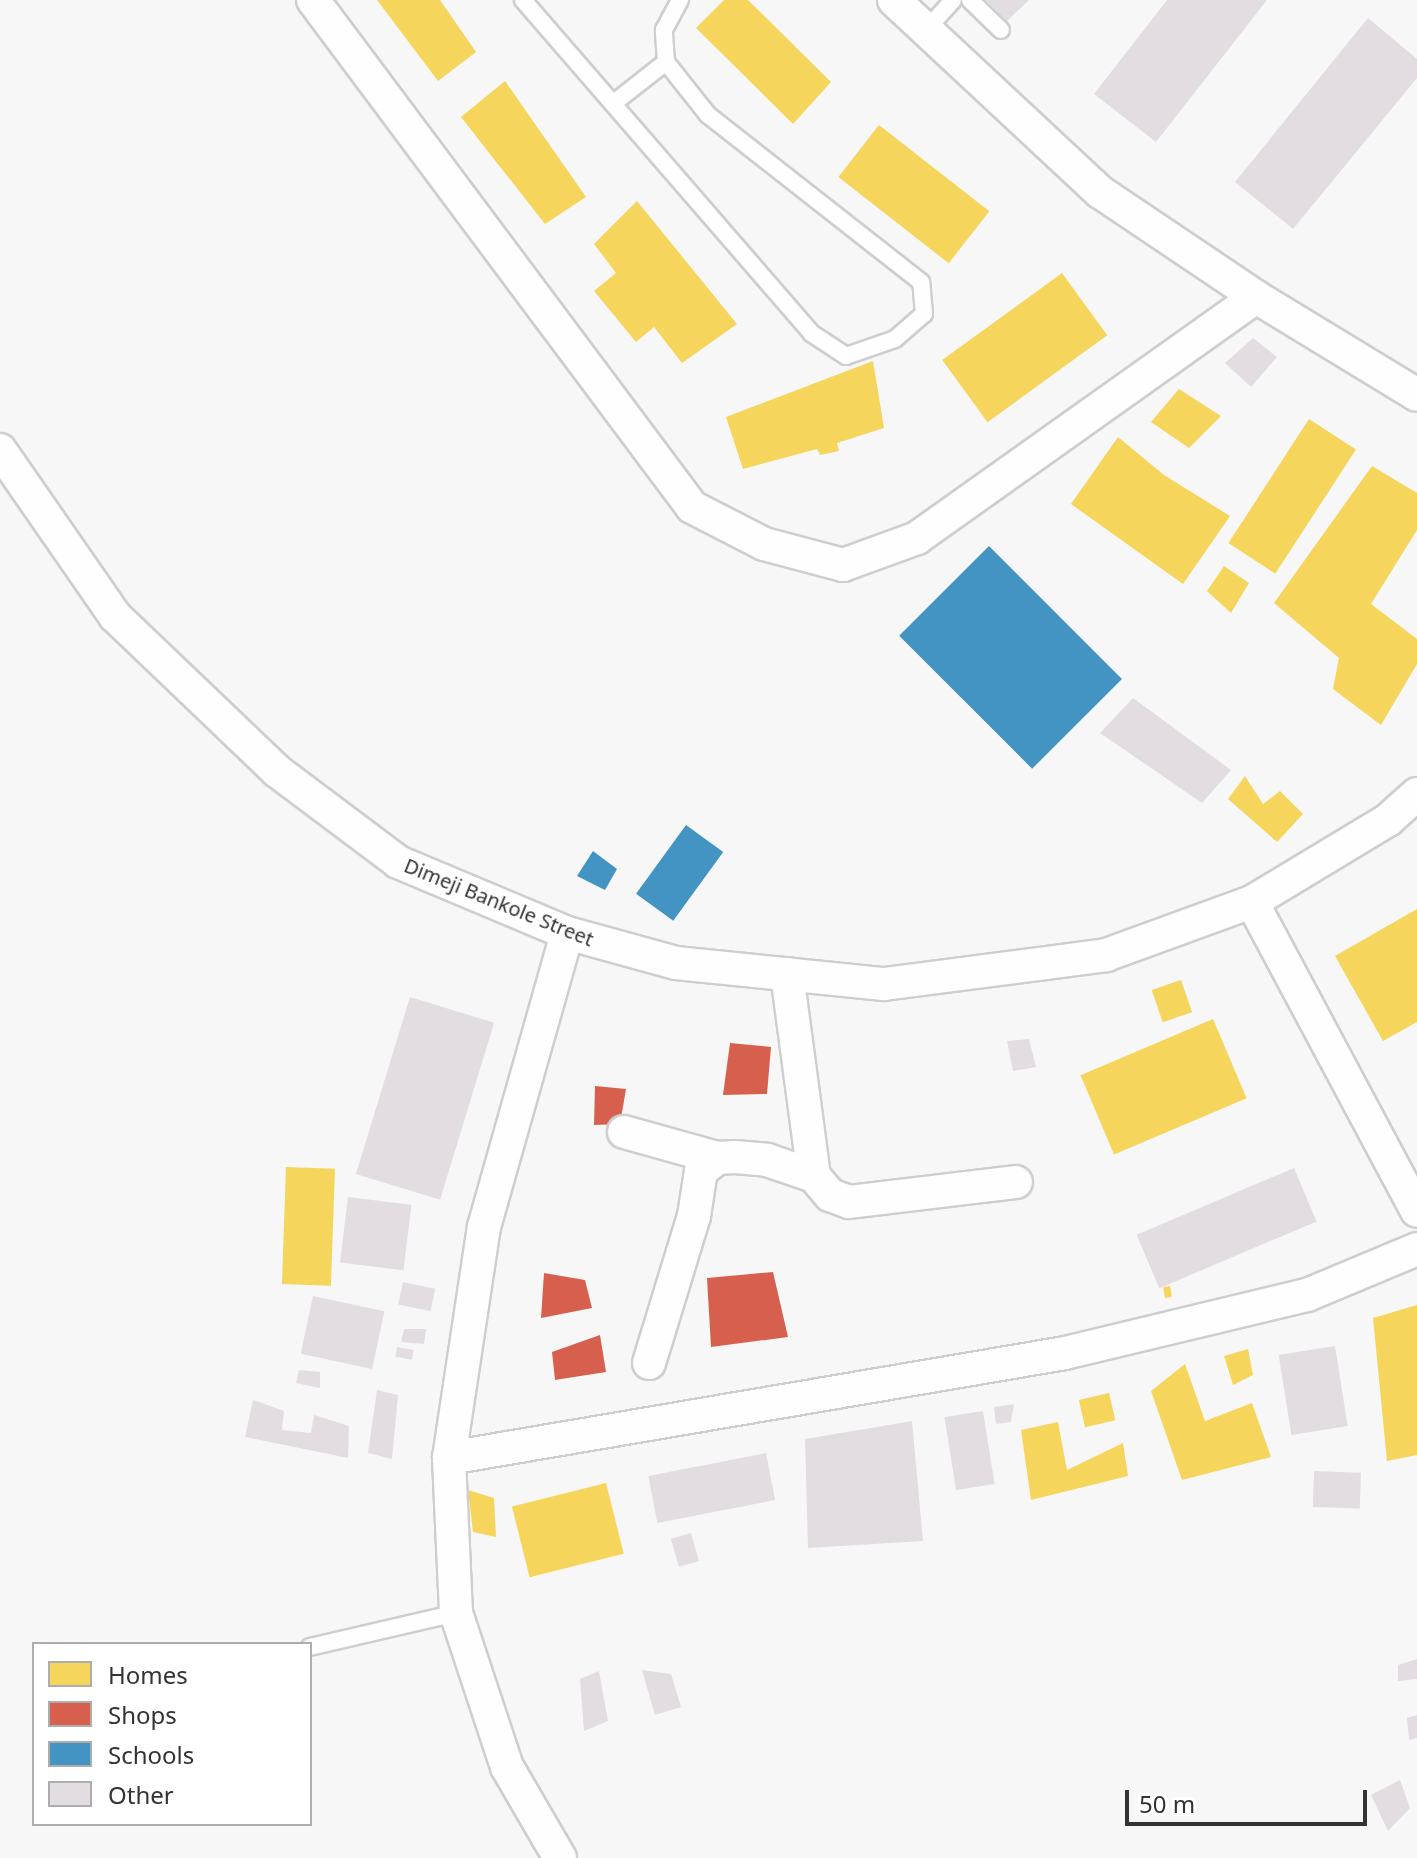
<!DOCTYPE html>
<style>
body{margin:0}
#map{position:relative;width:1417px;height:1858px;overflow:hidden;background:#f7f7f8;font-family:"Noto Sans",sans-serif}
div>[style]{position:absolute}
.homes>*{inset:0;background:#f6d55c;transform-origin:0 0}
.shops>*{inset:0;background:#d6604d}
.schools>*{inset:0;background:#4393c3;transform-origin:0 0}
.building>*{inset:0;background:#e3dde2;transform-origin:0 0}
.roads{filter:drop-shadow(2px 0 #cececf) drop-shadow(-2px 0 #cececf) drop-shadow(0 2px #cececf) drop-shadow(0 -2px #cececf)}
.lane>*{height:16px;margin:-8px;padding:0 8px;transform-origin:8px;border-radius:8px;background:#fefefe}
.street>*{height:32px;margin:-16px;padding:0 16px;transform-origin:16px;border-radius:16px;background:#fefefe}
span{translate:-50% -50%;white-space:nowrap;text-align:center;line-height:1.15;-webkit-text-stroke:8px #fff;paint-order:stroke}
.street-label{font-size:20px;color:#333334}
.legend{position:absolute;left:32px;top:1642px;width:280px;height:184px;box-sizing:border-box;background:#fff;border:2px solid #adadae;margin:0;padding:10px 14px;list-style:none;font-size:24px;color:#333334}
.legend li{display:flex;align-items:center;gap:16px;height:40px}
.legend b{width:40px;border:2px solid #adadae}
.scale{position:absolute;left:1125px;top:1790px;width:242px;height:36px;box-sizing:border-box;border:4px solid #333334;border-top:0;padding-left:10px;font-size:24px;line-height:28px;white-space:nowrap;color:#333334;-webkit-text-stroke:6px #fff;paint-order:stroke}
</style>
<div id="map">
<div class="homes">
<div style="clip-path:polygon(377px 0,440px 0,476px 52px,438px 81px)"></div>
<div style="clip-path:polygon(724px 0,748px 0,831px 82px,793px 124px,696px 28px)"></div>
<div style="clip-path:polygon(505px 81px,586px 197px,545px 224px,461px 117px)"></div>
<div style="left:879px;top:125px;width:140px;height:66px;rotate:38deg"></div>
<div style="clip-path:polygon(637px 201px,737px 324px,682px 363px,654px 327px,636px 342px,594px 291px,616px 273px,594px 244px)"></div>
<div style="left:1062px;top:273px;width:77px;height:148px;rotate:54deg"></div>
<div style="clip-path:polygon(873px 361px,884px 428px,837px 443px,839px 451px,820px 455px,817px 449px,743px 469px,726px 417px)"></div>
<div style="clip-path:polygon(1179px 389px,1221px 416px,1189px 448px,1151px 422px)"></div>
<div style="left:1309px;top:419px;width:56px;height:148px;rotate:33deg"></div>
<div style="clip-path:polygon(1118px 437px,1164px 475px,1230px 516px,1183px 584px,1071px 504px)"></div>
<div style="clip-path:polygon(1372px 466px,1417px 493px,1417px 530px,1371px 604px,1417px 639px,1417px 664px,1381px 725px,1333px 689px,1339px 658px,1274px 603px)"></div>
<div style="clip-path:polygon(1224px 566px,1249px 583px,1231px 613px,1207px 591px)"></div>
<div style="clip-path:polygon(1245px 776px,1263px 804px,1280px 791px,1303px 814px,1277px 842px,1228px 799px)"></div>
<div style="clip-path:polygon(1417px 909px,1417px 1022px,1383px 1041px,1335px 956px)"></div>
<div style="left:1181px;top:980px;width:34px;height:31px;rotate:71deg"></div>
<div style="left:1213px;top:1019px;width:86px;height:144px;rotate:67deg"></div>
<div style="left:286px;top:1167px;width:49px;height:117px;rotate:2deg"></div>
<div style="left:1170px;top:1286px;width:11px;height:7px;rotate:80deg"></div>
<div style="clip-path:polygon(1417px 1305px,1417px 1455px,1387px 1461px,1373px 1318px)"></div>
<div style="clip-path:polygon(1248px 1349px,1253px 1375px,1233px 1385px,1224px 1356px)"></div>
<div style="clip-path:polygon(1185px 1364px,1205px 1421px,1252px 1403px,1271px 1457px,1182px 1480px,1151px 1391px)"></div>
<div style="left:1109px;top:1393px;width:28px;height:31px;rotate:77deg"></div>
<div style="clip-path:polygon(1058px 1422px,1067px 1470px,1123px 1443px,1128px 1476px,1031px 1500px,1021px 1430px)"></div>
<div style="left:606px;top:1483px;width:73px;height:97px;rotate:76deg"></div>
<div style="clip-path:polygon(468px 1490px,494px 1498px,496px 1537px,473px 1532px)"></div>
</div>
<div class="shops">
<div style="clip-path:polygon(730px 1043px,771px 1047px,767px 1094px,723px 1095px)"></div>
<div style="clip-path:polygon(595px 1086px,626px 1089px,620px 1124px,594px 1125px)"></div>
<div style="clip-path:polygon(773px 1272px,788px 1337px,711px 1347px,707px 1278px)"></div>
<div style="clip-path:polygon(544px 1273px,585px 1280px,592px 1308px,541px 1318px)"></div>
<div style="clip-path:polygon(600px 1335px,606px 1372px,555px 1380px,552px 1352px)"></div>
</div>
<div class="schools">
<div style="left:989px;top:546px;width:188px;height:127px;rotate:45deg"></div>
<div style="left:686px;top:825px;width:46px;height:85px;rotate:36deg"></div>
<div style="clip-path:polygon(593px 851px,617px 869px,605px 890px,577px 876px)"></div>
</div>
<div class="building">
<div style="clip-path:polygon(986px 0,1029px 0,1007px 21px)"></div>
<div style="clip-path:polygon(1167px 0,1267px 0,1156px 142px,1094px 94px)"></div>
<div style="clip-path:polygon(1368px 18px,1417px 59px,1417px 78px,1293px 229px,1235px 182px)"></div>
<div style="clip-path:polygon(1253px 338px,1277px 357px,1251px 387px,1225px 363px)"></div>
<div style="clip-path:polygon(1133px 698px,1231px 770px,1202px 803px,1100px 733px)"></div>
<div style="left:410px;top:997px;width:88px;height:185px;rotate:17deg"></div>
<div style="clip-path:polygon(1029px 1039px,1036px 1067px,1013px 1071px,1007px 1041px)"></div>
<div style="left:1294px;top:1168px;width:58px;height:171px;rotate:67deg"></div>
<div style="left:348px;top:1197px;width:64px;height:66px;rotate:7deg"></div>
<div style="left:403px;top:1282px;width:33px;height:23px;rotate:12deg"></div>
<div style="left:313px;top:1296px;width:73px;height:59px;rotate:12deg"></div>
<div style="clip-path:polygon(404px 1329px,426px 1329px,424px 1344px,401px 1342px)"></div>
<div style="left:1335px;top:1346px;width:81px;height:57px;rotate:81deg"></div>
<div style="left:397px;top:1347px;width:17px;height:10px;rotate:10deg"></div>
<div style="clip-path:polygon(299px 1370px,320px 1372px,320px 1388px,296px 1383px)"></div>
<div style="clip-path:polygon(377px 1390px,398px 1395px,392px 1459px,368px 1453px)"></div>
<div style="clip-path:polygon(253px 1400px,284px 1411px,282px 1430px,311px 1433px,314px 1415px,349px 1426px,348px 1458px,245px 1437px)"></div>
<div style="clip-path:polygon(1014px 1404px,1011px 1422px,996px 1424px,994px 1407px)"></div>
<div style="left:983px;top:1411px;width:74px;height:39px;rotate:81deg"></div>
<div style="clip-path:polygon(912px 1421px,923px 1541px,808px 1548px,805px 1439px)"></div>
<div style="left:766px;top:1453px;width:48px;height:120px;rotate:79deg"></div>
<div style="left:1314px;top:1471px;width:47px;height:36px;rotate:2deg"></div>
<div style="left:691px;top:1533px;width:29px;height:21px;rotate:74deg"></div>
<div style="clip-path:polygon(1417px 1659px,1417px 1679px,1398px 1681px,1398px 1665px)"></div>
<div style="clip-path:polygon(642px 1670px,671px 1674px,681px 1707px,655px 1715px)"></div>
<div style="clip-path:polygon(599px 1671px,608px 1721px,584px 1731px,580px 1679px)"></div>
<div style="clip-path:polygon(1417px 1715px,1417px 1738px,1409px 1740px,1407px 1718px)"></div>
<div style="clip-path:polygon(1400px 1780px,1410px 1808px,1388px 1831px,1371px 1795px)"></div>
</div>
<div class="roads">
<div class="lane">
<div style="left:523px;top:0;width:440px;rotate:49.1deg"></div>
<div style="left:811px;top:333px;width:42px;rotate:33.3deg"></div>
<div style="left:846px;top:356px;width:52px;rotate:-19.1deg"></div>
<div style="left:895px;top:339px;width:38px;rotate:-41deg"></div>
<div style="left:924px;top:314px;width:32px;rotate:-95deg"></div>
<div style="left:921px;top:282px;width:271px;rotate:-141.9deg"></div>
<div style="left:708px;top:115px;width:68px;rotate:-128.4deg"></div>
<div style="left:666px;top:62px;width:32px;rotate:-94deg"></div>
<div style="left:664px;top:30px;width:34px;rotate:-62deg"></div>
<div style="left:970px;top:0;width:43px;rotate:44.1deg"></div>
<div style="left:926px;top:30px;width:40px;rotate:-48deg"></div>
<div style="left:615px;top:102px;width:65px;rotate:-38.1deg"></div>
<div style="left:310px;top:1647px;width:150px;rotate:-13.1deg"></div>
</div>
<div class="street">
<div style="left:313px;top:0;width:633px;rotate:53.22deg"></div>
<div style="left:692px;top:507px;width:81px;rotate:27.2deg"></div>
<div style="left:764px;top:544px;width:82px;rotate:14.9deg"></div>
<div style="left:843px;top:565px;width:79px;rotate:-20deg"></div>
<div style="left:917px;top:538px;width:416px;rotate:-35.4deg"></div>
<div style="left:894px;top:0;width:282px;rotate:43deg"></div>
<div style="left:1100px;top:192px;width:188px;rotate:33.9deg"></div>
<div style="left:1256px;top:297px;width:188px;rotate:31.3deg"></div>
<div style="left:0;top:450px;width:202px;rotate:55.3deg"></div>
<div style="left:115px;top:616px;width:224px;rotate:43.7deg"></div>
<div style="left:277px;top:771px;width:151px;rotate:36.9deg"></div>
<div style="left:398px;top:862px;width:183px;rotate:22.8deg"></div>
<div style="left:567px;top:933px;width:113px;rotate:15.4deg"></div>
<div style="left:676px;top:963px;width:209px;rotate:5.8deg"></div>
<div style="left:884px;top:984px;width:224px;rotate:-7.4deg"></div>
<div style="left:1106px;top:955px;width:155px;rotate:-20deg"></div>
<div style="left:1252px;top:902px;width:159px;rotate:-31.1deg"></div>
<div style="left:1388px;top:820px;width:39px;rotate:-42deg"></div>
<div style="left:1252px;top:902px;width:350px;rotate:61.9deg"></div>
<div style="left:787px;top:974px;width:204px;rotate:82.4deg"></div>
<div style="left:814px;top:1176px;width:25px;rotate:50deg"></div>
<div style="left:830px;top:1195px;width:20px;rotate:20deg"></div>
<div style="left:849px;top:1202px;width:168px;rotate:-6.8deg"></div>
<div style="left:624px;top:1132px;width:97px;rotate:15.6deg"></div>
<div style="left:649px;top:1363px;width:154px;rotate:-73deg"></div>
<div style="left:694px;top:1216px;width:46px;rotate:-81.2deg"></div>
<div style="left:701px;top:1171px;width:21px;rotate:-39deg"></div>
<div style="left:717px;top:1158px;width:18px;rotate:-3deg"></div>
<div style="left:735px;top:1157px;width:32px;rotate:5deg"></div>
<div style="left:767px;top:1160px;width:50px;rotate:18.8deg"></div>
<div style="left:449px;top:1458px;width:625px;rotate:-9.67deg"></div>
<div style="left:1065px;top:1353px;width:249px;rotate:-13.5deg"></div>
<div style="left:1307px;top:1295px;width:119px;rotate:-22.7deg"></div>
<div style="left:560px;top:1858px;width:105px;rotate:-120.2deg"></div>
<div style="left:507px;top:1767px;width:162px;rotate:-108.3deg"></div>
<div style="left:456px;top:1613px;width:155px;rotate:-92.6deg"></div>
<div style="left:449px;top:1458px;width:234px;rotate:-81.4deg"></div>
<div style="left:484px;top:1227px;width:305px;rotate:-74.2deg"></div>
</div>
</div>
<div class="street-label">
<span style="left:499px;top:902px;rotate:22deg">Dimeji Bankole Street</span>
</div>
<ul class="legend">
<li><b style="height:22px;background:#f6d55c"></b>Homes</li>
<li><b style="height:22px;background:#d6604d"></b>Shops</li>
<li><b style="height:22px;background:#4393c3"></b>Schools</li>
<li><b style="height:22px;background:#e3dde2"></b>Other</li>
</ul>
<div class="scale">50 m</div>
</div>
